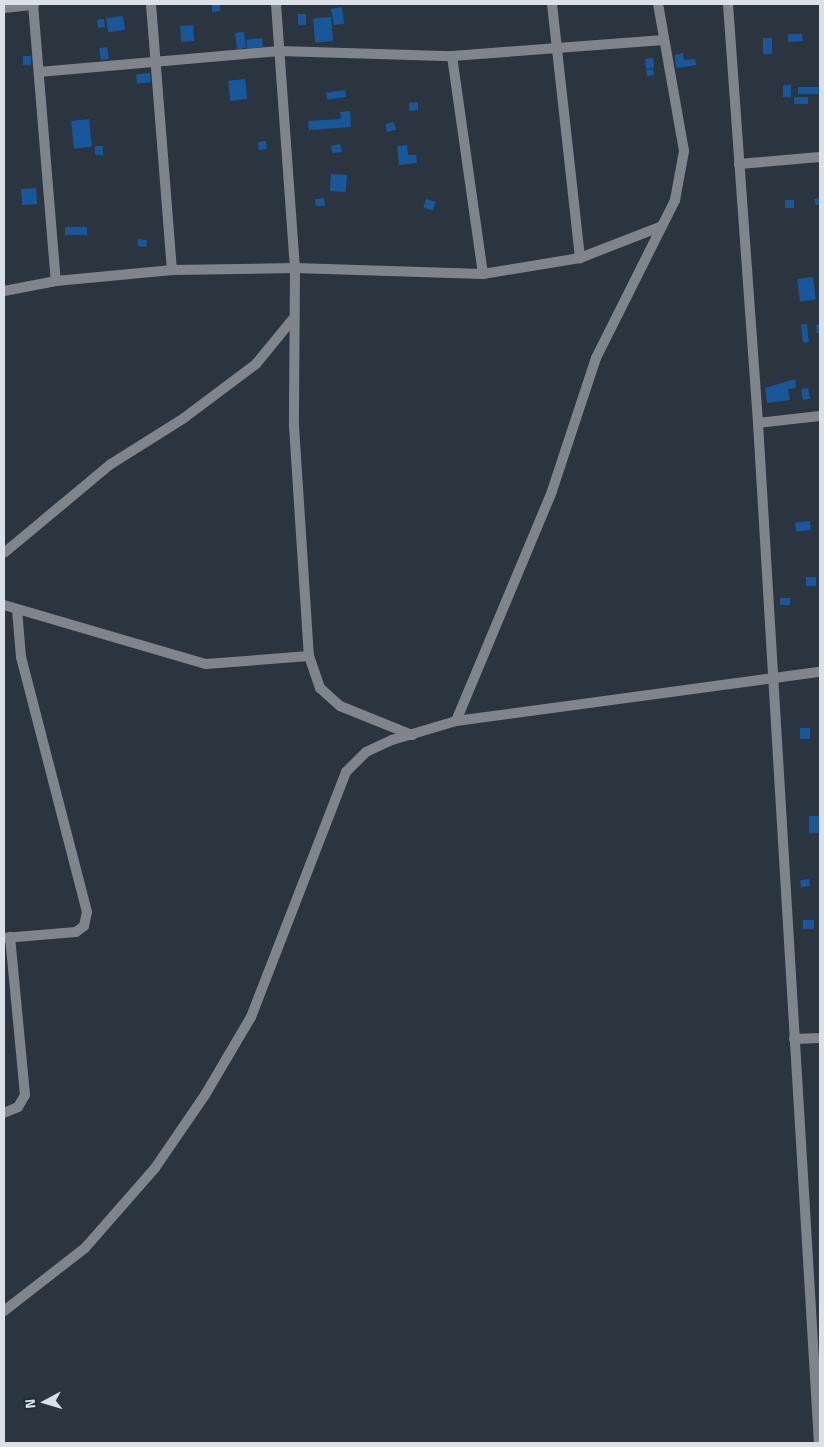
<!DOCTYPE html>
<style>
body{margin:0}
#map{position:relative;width:824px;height:1447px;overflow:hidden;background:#2b3540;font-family:"Titillium Web",sans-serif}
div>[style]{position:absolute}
.building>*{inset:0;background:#19579b;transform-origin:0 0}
.street>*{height:10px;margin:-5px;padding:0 5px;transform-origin:5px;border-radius:5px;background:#80858b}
span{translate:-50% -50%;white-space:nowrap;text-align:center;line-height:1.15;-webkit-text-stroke:4.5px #212b36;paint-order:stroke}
.frame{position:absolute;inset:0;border:5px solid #dbe1e8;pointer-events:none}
.north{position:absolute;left:20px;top:1377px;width:50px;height:50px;-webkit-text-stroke:4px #212b36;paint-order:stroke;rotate:264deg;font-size:14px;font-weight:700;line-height:20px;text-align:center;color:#dbe1e8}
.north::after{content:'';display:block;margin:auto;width:18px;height:22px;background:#dbe1e8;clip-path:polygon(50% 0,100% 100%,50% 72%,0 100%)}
</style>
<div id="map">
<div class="building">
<div style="clip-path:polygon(212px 5px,220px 5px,220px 11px,212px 12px)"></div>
<div style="clip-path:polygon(342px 7px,344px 24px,334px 25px,331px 9px)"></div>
<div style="left:298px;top:14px;width:8px;height:11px"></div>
<div style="left:123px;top:16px;width:14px;height:17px;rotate:82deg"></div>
<div style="left:331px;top:17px;width:24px;height:18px;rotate:85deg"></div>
<div style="left:104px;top:19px;width:8px;height:7px;rotate:83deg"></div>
<div style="left:193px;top:25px;width:16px;height:13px;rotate:86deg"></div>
<div style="left:244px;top:32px;width:16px;height:9px;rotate:83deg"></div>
<div style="clip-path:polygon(788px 34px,802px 34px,803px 41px,788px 42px)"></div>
<div style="left:262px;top:38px;width:9px;height:16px;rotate:84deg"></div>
<div style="left:763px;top:38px;width:9px;height:16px"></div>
<div style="left:107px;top:47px;width:12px;height:8px;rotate:81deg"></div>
<div style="clip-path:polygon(683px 53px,684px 60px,695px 59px,696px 65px,676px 68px,675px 55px)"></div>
<div style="left:23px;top:56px;width:8px;height:9px"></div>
<div style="left:653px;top:58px;width:10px;height:8px;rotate:84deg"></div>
<div style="left:653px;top:69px;width:6px;height:7px;rotate:81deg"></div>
<div style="left:150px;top:73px;width:9px;height:14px;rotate:84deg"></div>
<div style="left:245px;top:79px;width:20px;height:17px;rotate:84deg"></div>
<div style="left:791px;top:85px;width:12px;height:8px;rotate:90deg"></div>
<div style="left:820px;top:87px;width:7px;height:22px;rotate:90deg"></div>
<div style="left:345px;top:90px;width:7px;height:19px;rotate:82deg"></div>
<div style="left:794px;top:97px;width:14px;height:7px"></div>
<div style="clip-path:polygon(418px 102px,418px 110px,409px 111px,409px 103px)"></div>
<div style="clip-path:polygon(350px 111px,351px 127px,309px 130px,308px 121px,341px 119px,340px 112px)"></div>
<div style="left:89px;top:119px;width:28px;height:18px;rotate:84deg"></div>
<div style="left:394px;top:122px;width:8px;height:9px;rotate:76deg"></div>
<div style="left:266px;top:141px;width:8px;height:8px;rotate:83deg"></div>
<div style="clip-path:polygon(340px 144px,342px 152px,332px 153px,331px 146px)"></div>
<div style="clip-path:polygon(407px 145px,408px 155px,416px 155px,417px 163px,399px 165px,397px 146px)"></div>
<div style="left:95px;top:146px;width:8px;height:9px"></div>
<div style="left:331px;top:174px;width:16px;height:17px;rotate:4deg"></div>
<div style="left:36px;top:188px;width:16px;height:15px;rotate:86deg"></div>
<div style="clip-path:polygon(324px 198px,325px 206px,316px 206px,315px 199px)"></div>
<div style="clip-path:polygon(820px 198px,820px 204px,816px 205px,814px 199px)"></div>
<div style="left:426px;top:199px;width:10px;height:9px;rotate:17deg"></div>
<div style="left:785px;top:200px;width:9px;height:8px"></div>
<div style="left:87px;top:227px;width:8px;height:22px;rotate:90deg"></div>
<div style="left:138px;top:239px;width:9px;height:7px;rotate:6deg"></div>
<div style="left:813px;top:277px;width:23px;height:16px;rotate:83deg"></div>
<div style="left:807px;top:324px;width:18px;height:6px;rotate:84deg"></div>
<div style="clip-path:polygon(820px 324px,820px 333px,817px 333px,816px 325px)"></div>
<div style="clip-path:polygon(795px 379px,796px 388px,788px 389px,790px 400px,767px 403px,765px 388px)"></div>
<div style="left:808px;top:388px;width:11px;height:7px;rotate:80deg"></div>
<div style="left:810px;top:521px;width:9px;height:15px;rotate:84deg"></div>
<div style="left:816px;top:577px;width:9px;height:10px;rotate:90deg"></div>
<div style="left:790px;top:598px;width:7px;height:10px;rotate:90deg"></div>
<div style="left:810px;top:728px;width:11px;height:10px;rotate:90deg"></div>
<div style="left:820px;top:816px;width:17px;height:11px;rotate:90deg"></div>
<div style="left:809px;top:879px;width:7px;height:9px;rotate:82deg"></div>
<div style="left:803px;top:920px;width:11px;height:9px"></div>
</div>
<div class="street">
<div style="left:33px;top:4px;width:278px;rotate:85.3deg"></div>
<div style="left:151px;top:4px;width:267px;rotate:85.5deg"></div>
<div style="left:276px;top:4px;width:265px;rotate:85.9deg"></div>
<div style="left:295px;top:268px;width:158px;rotate:90.4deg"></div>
<div style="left:294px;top:426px;width:230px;rotate:86.3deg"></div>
<div style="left:309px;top:656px;width:34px;rotate:71deg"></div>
<div style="left:320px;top:688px;width:27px;rotate:42deg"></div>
<div style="left:340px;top:706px;width:78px;rotate:21.9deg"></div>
<div style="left:552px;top:4px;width:256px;rotate:83.7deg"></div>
<div style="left:728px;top:4px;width:420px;rotate:85.9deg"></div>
<div style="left:758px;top:423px;width:1022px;rotate:86.58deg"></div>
<div style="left:4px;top:8px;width:30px;rotate:-6deg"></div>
<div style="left:39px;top:72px;width:241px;rotate:-5deg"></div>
<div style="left:279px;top:51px;width:173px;rotate:1.7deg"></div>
<div style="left:739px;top:164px;width:81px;rotate:-4.9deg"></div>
<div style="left:483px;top:274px;width:220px;rotate:-98.1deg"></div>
<div style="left:452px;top:56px;width:212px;rotate:-4.3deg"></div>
<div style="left:4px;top:291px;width:53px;rotate:-10.9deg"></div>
<div style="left:56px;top:281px;width:117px;rotate:-5.4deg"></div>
<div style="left:172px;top:270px;width:123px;rotate:-0.9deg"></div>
<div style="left:295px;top:268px;width:188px;rotate:1.8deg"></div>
<div style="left:483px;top:274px;width:98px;rotate:-9.4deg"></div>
<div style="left:580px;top:258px;width:88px;rotate:-21.3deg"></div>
<div style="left:758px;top:423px;width:62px;rotate:-6.4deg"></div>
<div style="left:4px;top:553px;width:139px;rotate:-39.8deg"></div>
<div style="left:111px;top:464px;width:86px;rotate:-32.2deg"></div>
<div style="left:184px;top:418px;width:90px;rotate:-36.9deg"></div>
<div style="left:256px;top:364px;width:57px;rotate:-50.7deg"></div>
<div style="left:4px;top:605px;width:210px;rotate:16.3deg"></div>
<div style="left:206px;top:664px;width:103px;rotate:-4.4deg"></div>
<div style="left:456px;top:721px;width:367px;rotate:-7.7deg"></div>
<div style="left:4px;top:938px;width:72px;rotate:-4.8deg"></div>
<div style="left:76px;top:932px;width:10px;rotate:-37deg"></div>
<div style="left:84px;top:926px;width:14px;rotate:-78deg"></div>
<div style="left:87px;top:912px;width:263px;rotate:-104.5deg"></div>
<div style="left:21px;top:657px;width:48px;rotate:-94.8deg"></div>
<div style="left:794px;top:1039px;width:26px;rotate:-2deg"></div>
<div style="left:4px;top:1113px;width:15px;rotate:-23deg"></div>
<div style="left:18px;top:1107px;width:14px;rotate:-60deg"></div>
<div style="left:25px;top:1095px;width:159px;rotate:-95.4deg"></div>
<div style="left:4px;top:1311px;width:103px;rotate:-37.9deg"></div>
<div style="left:85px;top:1248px;width:106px;rotate:-48.8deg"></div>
<div style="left:155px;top:1168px;width:88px;rotate:-55.6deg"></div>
<div style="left:205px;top:1095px;width:91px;rotate:-59.5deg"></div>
<div style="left:251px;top:1017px;width:263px;rotate:-68.8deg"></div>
<div style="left:346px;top:772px;width:28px;rotate:-45deg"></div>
<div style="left:366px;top:752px;width:29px;rotate:-25deg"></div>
<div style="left:392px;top:740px;width:67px;rotate:-16.5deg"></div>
<div style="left:456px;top:721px;width:249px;rotate:-67.3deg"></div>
<div style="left:552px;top:491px;width:140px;rotate:-71.7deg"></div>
<div style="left:596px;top:358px;width:177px;rotate:-63.4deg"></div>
<div style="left:675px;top:200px;width:50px;rotate:-79.6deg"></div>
<div style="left:684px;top:151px;width:149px;rotate:-100deg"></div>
</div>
<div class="frame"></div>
<div class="north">N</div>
</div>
